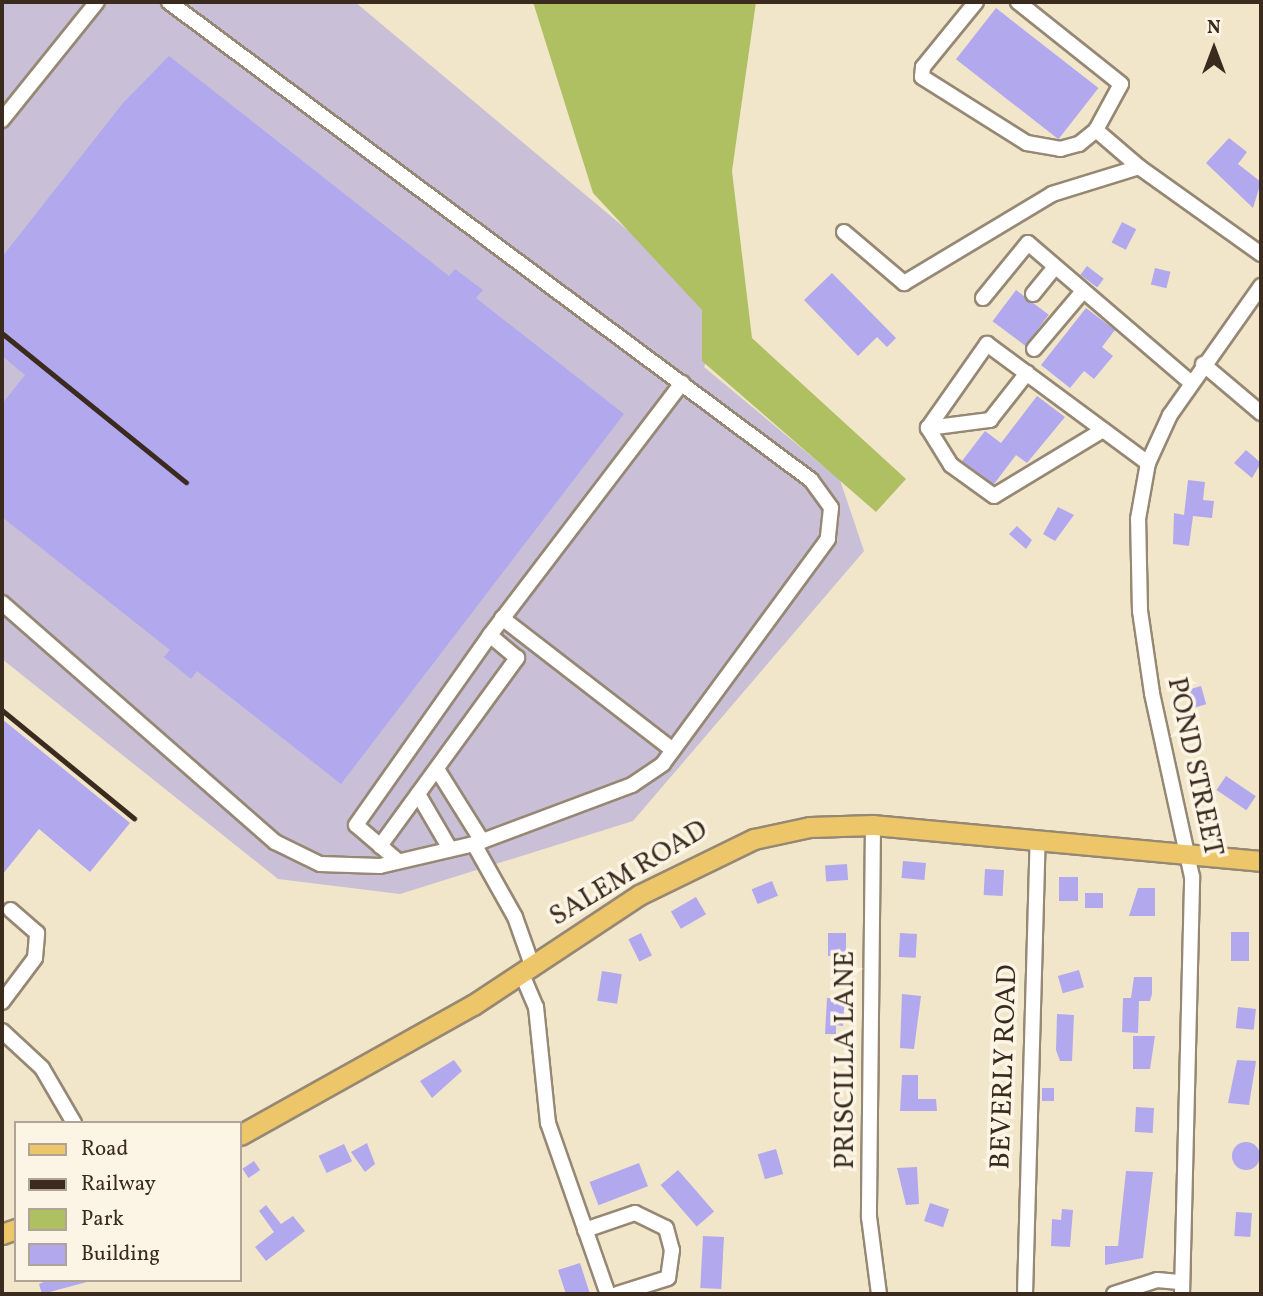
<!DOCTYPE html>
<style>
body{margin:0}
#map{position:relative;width:1263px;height:1296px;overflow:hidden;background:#f1e6c9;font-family:Vollkorn,serif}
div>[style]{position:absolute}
.industrial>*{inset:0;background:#c9bfd7}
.green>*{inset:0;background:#afc063}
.building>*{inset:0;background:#b2a8ee;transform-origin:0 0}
.round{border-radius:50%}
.roads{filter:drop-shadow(2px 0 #968874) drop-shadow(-2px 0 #968874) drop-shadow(0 2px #968874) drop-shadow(0 -2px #968874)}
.minor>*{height:14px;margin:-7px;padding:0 7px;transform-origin:7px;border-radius:7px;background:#fff}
.major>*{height:19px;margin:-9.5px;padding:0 9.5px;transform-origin:9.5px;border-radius:9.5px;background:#ecc669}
.rail>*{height:4.5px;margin:-2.25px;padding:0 2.25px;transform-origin:2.25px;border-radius:2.25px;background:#3b2a1e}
span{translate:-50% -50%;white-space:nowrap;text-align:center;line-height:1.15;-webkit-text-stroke:7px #fcf5e5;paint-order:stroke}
.street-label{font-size:28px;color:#3b2a1e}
.frame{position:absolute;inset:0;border:4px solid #3b2a1e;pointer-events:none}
.legend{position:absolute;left:14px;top:1121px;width:228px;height:161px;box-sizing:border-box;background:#fcf5e5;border:2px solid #afa495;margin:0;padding:9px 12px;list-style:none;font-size:21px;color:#3b2a1e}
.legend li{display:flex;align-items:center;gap:14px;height:35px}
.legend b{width:35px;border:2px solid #afa495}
.north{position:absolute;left:1179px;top:14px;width:70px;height:70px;-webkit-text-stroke:5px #fcf5e5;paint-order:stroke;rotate:0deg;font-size:19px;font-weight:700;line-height:28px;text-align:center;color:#3b2a1e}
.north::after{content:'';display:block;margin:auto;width:24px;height:32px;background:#3b2a1e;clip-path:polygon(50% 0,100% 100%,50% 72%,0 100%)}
</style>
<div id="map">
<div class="industrial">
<div style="clip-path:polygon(2px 2px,355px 2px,729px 315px,704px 367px,840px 480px,864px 551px,633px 821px,400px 894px,278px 879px,2px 659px)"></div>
</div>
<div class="green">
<div style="clip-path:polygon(533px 2px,756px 2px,732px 171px,752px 338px,906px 479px,876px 512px,702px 361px,702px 310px,593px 193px)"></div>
</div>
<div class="building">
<div style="left:996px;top:8px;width:130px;height:65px;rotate:38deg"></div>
<div style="clip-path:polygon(169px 56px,449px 276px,455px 269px,483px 290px,476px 298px,624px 414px,341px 784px,197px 671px,191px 679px,164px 657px,170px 650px,2px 517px,2px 404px,25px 375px,2px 356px,2px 257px,123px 103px)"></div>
<div style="clip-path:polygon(1229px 138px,1247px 152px,1238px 164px,1261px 182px,1253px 208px,1206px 163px)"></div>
<div style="left:1122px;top:222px;width:16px;height:23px;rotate:27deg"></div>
<div style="left:1087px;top:266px;width:21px;height:11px;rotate:37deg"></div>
<div style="left:1155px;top:268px;width:16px;height:17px;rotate:14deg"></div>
<div style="clip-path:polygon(832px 273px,896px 338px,887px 347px,877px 337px,858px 356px,804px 300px)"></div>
<div style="left:1016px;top:290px;width:41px;height:39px;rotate:37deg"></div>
<div style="clip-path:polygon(1086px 308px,1115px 330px,1102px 347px,1113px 356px,1094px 379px,1084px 371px,1070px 388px,1041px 365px)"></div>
<div style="clip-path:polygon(1037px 396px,1065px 417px,1027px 463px,1016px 455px,994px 484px,962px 461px,985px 431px,1001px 443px)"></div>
<div style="clip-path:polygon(1246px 450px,1261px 463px,1252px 478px,1234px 463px)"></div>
<div style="clip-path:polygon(1188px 480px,1205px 482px,1203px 500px,1214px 501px,1212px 518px,1193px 516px,1189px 546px,1173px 544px,1174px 513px,1184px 515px)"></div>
<div style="clip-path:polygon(1058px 507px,1074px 515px,1055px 541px,1043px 534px)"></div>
<div style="clip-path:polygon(1017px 526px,1032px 540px,1026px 549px,1009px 534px)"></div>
<div style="left:1201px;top:686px;width:19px;height:16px;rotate:74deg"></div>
<div style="clip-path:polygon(2px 719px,130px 823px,90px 872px,39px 829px,2px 875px)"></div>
<div style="left:1226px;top:776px;width:36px;height:17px;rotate:34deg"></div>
<div style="left:903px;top:861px;width:23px;height:17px;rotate:5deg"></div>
<div style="left:847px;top:864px;width:16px;height:22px;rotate:86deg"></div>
<div style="left:985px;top:869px;width:19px;height:26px;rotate:3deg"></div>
<div style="left:1059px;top:877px;width:19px;height:24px"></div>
<div style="left:772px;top:881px;width:16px;height:22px;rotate:68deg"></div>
<div style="clip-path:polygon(1138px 888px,1155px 888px,1155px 916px,1129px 916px)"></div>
<div style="left:1085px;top:893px;width:18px;height:15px"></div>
<div style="left:696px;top:897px;width:20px;height:29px;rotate:60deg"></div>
<div style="left:1231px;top:932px;width:18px;height:29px"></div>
<div style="left:641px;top:933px;width:25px;height:14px;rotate:64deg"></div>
<div style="left:846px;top:933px;width:23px;height:18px;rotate:90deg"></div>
<div style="left:900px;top:933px;width:17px;height:24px;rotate:3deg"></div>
<div style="left:1079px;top:970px;width:18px;height:22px;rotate:74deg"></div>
<div style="left:602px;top:971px;width:20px;height:30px;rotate:9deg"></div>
<div style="clip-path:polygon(1134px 977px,1152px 977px,1152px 994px,1150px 1001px,1139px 1001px,1138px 1033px,1122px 1032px,1123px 998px,1131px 998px)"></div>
<div style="clip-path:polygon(902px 994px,921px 996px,914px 1049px,900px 1048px)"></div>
<div style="clip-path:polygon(827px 998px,845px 999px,843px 1026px,836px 1025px,836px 1034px,825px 1034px)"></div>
<div style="left:1238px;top:1007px;width:18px;height:21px;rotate:6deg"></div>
<div style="clip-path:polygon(1057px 1014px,1074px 1015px,1072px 1061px,1060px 1061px,1056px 1050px)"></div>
<div style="clip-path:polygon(1133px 1036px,1155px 1036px,1150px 1069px,1133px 1069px)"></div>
<div style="clip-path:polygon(454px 1060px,462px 1071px,432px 1098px,420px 1081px)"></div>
<div style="clip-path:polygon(1237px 1060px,1256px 1061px,1249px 1105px,1228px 1103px)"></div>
<div style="clip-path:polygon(902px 1075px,918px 1075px,918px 1099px,936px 1099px,937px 1111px,900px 1111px)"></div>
<div style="left:1042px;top:1088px;width:12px;height:13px"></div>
<div style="left:1136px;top:1107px;width:18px;height:25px;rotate:3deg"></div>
<div class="round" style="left:1232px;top:1142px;width:28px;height:28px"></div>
<div style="clip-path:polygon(367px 1143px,375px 1164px,365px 1172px,351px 1152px)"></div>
<div style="left:344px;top:1144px;width:19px;height:28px;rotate:65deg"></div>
<div style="left:776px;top:1149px;width:26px;height:19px;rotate:74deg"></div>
<div style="left:254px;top:1161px;width:11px;height:14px;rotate:56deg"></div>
<div style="left:639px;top:1163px;width:25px;height:53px;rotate:69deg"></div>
<div style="clip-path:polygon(917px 1167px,919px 1204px,906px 1205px,897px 1168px)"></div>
<div style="left:678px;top:1170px;width:55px;height:23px;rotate:49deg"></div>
<div style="clip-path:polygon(1126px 1171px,1153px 1172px,1143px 1258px,1105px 1265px,1105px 1246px,1118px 1246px)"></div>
<div style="left:930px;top:1203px;width:20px;height:19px;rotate:18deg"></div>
<div style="clip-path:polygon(266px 1205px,281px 1224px,293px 1216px,305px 1231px,266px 1261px,255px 1247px,274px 1232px,259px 1211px)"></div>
<div style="clip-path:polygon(1062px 1209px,1073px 1210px,1070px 1247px,1051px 1246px,1052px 1219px,1061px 1220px)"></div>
<div style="left:1236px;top:1212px;width:16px;height:24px;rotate:4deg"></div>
<div style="left:703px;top:1236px;width:21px;height:52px;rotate:3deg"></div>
<div style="clip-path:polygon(580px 1263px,590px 1294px,566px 1294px,558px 1270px)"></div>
<div style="clip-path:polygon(48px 1280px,86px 1280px,87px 1282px,42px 1294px,39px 1284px)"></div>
</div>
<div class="roads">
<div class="minor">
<div style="left:169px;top:2px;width:800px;rotate:36.67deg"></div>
<div style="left:811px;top:480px;width:34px;rotate:54deg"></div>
<div style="left:831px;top:508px;width:31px;rotate:96deg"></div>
<div style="left:828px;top:539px;width:279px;rotate:126.3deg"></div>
<div style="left:663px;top:764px;width:37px;rotate:146deg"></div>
<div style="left:632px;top:785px;width:169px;rotate:159.5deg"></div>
<div style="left:474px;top:844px;width:84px;rotate:60.7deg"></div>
<div style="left:515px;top:917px;width:51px;rotate:70.5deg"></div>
<div style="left:976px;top:2px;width:84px;rotate:129.2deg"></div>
<div style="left:923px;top:67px;width:10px;rotate:96deg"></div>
<div style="left:922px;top:77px;width:124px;rotate:32.2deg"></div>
<div style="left:1027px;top:143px;width:34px;rotate:10deg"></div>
<div style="left:1060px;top:149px;width:20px;rotate:-15deg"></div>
<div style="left:1079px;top:144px;width:22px;rotate:-39deg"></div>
<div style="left:1096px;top:130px;width:52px;rotate:-61.5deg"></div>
<div style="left:1121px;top:84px;width:132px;rotate:-141.5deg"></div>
<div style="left:2px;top:120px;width:151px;rotate:-51.2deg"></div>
<div style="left:1096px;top:130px;width:57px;rotate:40.7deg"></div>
<div style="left:844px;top:232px;width:79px;rotate:40.4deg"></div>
<div style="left:904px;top:283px;width:173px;rotate:-31deg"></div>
<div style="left:1052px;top:194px;width:91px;rotate:-17.2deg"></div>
<div style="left:1139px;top:167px;width:150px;rotate:35.5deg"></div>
<div style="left:1033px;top:294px;width:35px;rotate:-51deg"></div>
<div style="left:983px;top:298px;width:71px;rotate:-50.7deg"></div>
<div style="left:1028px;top:243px;width:212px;rotate:40.6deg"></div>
<div style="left:1034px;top:349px;width:76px;rotate:-49.8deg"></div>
<div style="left:1203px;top:364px;width:76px;rotate:40.2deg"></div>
<div style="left:928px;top:428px;width:63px;rotate:-7.4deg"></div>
<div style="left:990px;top:420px;width:60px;rotate:-51.8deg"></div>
<div style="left:1103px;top:430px;width:127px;rotate:148.8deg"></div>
<div style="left:994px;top:496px;width:53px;rotate:-144.2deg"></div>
<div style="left:951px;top:465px;width:44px;rotate:-121.9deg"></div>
<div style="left:928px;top:428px;width:103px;rotate:-54.9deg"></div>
<div style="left:987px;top:344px;width:200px;rotate:36.5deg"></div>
<div style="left:2px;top:603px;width:363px;rotate:41.2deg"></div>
<div style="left:275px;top:842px;width:50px;rotate:26.1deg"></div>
<div style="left:320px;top:864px;width:60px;rotate:1.9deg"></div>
<div style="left:380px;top:866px;width:97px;rotate:-13.2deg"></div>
<div style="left:502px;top:618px;width:216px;rotate:37.7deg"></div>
<div style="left:437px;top:769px;width:85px;rotate:58deg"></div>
<div style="left:418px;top:794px;width:64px;rotate:59.8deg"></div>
<div style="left:873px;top:825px;width:392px;rotate:90.6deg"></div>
<div style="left:869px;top:1217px;width:78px;rotate:82.6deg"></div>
<div style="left:380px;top:846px;width:233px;rotate:-53.9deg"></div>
<div style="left:517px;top:658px;width:35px;rotate:-140deg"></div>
<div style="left:490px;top:635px;width:317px;rotate:-52.7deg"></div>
<div style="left:398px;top:861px;width:55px;rotate:-139.4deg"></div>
<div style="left:356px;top:825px;width:232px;rotate:-54.8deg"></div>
<div style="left:521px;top:972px;width:38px;rotate:67deg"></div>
<div style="left:536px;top:1007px;width:117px;rotate:84.1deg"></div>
<div style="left:548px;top:1123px;width:181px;rotate:70.7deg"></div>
<div style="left:2px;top:1002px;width:55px;rotate:-53.1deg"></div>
<div style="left:35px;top:958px;width:25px;rotate:-85deg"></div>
<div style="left:37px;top:933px;width:35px;rotate:-139deg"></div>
<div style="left:2px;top:1031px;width:54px;rotate:42.8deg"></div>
<div style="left:42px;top:1068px;width:64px;rotate:59.8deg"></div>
<div style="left:585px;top:1230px;width:53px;rotate:-18.8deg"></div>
<div style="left:635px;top:1213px;width:34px;rotate:26deg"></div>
<div style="left:666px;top:1228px;width:23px;rotate:75deg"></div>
<div style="left:672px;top:1250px;width:28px;rotate:98deg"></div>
<div style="left:668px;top:1278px;width:53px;rotate:162.6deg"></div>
<div style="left:1025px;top:1294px;width:452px;rotate:-88.4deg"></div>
<div style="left:1114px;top:1294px;width:45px;rotate:-18deg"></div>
<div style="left:1157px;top:1280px;width:25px;rotate:5deg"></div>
<div style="left:1182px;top:1294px;width:417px;rotate:-88.6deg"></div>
<div style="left:1192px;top:877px;width:188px;rotate:-102.3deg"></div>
<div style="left:1152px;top:693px;width:83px;rotate:-98.3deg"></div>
<div style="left:1140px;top:611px;width:92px;rotate:-91.2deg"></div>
<div style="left:1138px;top:519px;width:57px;rotate:-79.9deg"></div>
<div style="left:1148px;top:463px;width:53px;rotate:-65.4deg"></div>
<div style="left:1170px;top:415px;width:158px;rotate:-54.8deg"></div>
</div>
<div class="major">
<div style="left:240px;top:1135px;width:267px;rotate:-29.2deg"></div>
<div style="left:473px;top:1005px;width:199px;rotate:-33.5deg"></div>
<div style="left:639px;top:895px;width:128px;rotate:-26deg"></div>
<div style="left:754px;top:839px;width:57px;rotate:-12.1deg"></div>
<div style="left:810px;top:827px;width:63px;rotate:-1.8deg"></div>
<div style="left:873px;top:825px;width:390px;rotate:5.3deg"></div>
<div style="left:2px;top:1234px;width:15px;rotate:-20deg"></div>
</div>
</div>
<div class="rail">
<div style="left:2px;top:333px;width:237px;rotate:39deg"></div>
<div style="left:2px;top:710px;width:171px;rotate:39.3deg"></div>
</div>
<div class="street-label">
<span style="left:1194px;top:767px;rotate:78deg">POND STREET</span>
<span style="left:629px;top:874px;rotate:-31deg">SALEM ROAD</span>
<span style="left:846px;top:1060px;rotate:-90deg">PRISCILLA LANE</span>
<span style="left:1005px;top:1067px;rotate:-88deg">BEVERLY ROAD</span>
</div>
<div class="frame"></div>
<ul class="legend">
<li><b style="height:9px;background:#ecc669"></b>Road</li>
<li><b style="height:9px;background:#3b2a1e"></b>Railway</li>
<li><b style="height:19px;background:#afc063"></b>Park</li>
<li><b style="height:19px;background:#b2a8ee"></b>Building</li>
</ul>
<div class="north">N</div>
</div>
